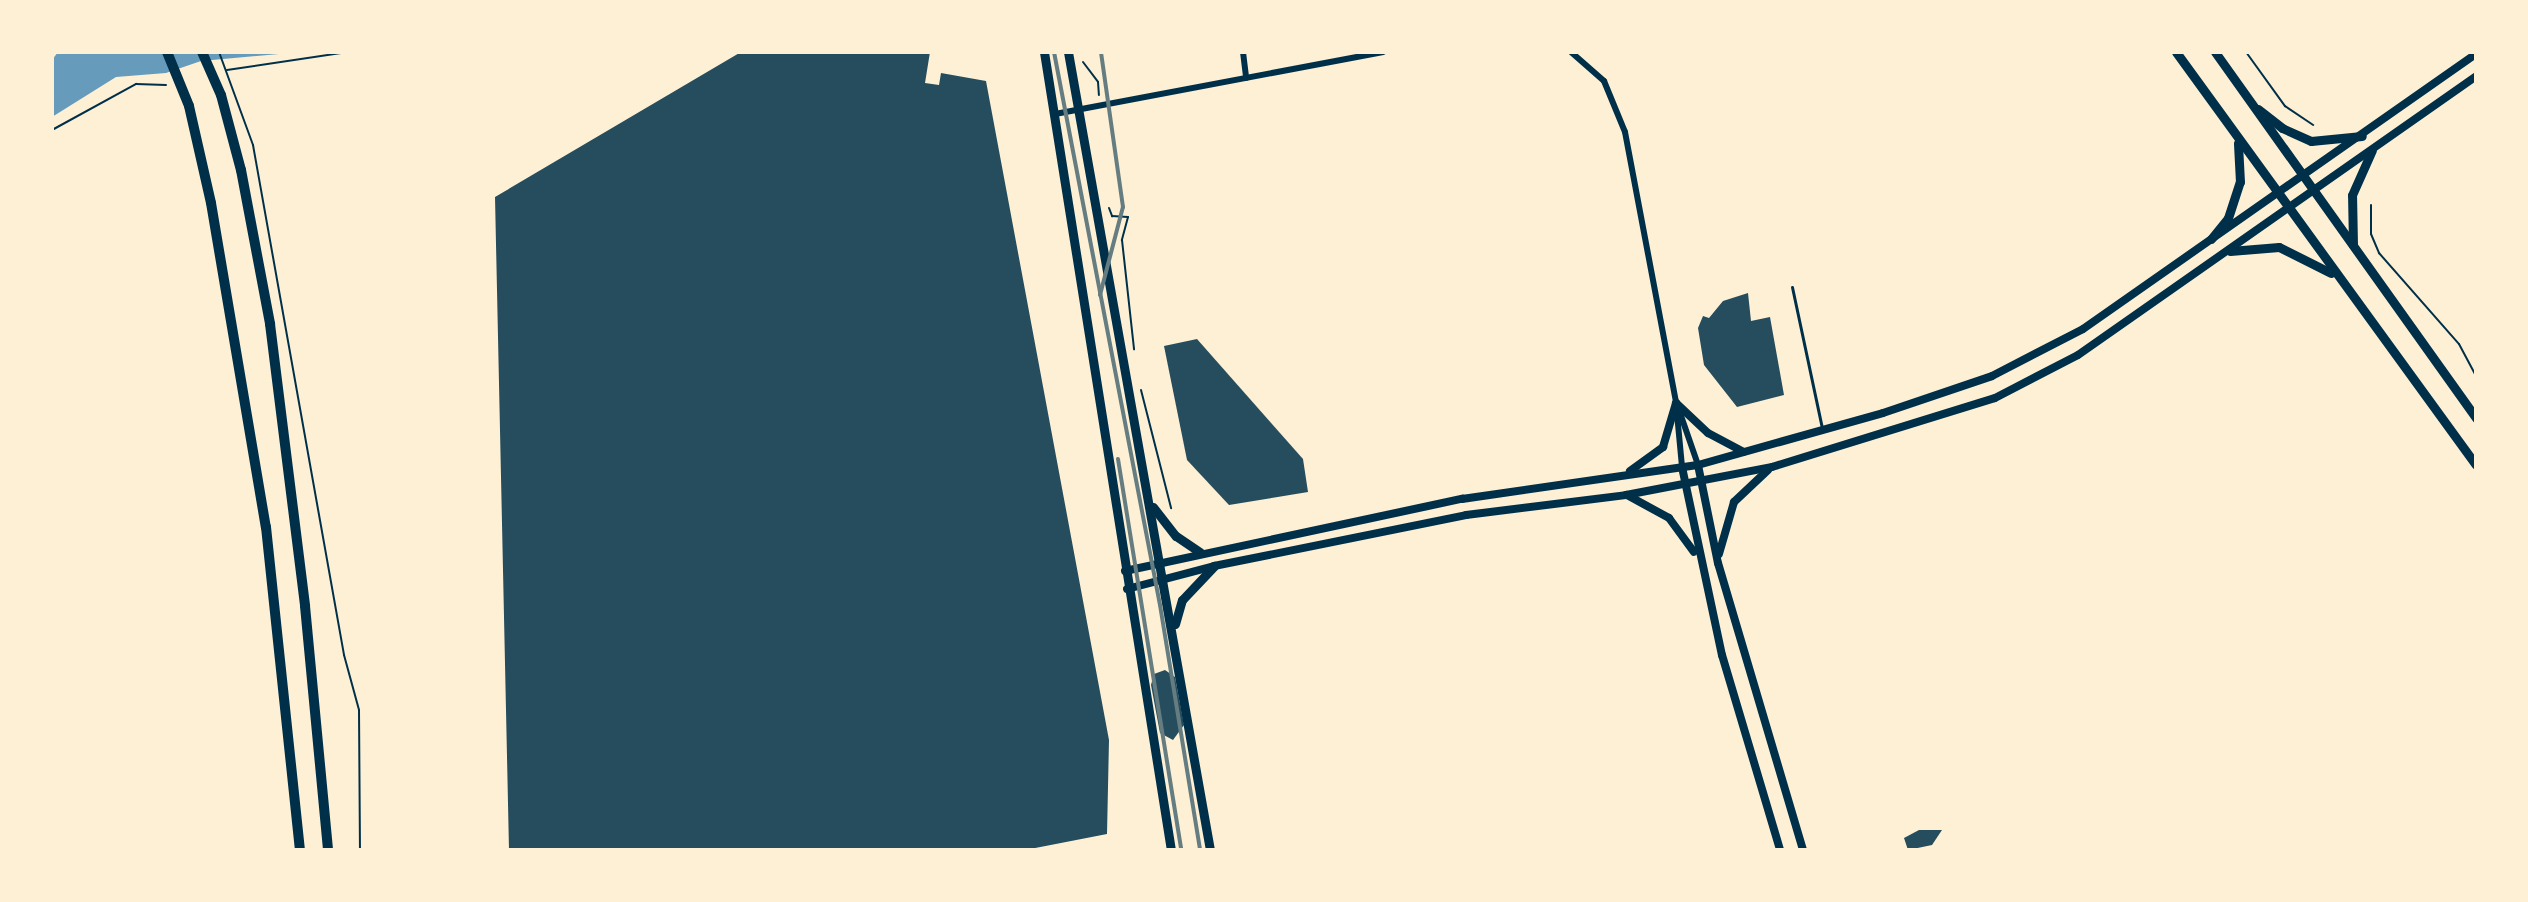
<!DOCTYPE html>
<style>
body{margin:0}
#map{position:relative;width:2528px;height:902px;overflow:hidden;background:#fdf0d5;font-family:Bitter,serif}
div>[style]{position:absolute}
.water>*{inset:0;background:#669bbc}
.building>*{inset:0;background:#264d5e}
.path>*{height:2px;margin:-1px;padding:0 1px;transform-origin:1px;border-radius:1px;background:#003049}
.service>*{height:3px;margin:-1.5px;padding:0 1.5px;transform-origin:1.5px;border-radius:1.5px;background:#003049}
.minor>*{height:6px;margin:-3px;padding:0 3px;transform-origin:3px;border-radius:3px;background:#003049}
.tertiary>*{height:8px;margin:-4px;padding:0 4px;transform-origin:4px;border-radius:4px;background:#003049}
.secondary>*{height:9px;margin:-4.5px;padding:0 4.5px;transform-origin:4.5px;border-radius:4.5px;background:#003049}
.primary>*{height:10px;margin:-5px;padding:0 5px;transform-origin:5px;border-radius:5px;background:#003049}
.rail>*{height:4px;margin:-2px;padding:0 2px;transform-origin:2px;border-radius:2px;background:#657d81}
span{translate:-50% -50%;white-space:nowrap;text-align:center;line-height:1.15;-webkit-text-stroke:8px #fdf0d5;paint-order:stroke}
.frame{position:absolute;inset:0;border:54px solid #fdf0d5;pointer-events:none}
</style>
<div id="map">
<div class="water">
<div style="clip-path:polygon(58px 52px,301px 52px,201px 61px,166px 73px,116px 77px,52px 117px,52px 60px)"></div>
</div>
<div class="building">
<div style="clip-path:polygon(741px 52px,930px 52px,925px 83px,939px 85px,941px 73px,986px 81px,1109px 740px,1107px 834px,1025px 850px,509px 850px,495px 197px)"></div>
<div style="clip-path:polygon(1748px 293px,1751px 321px,1770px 317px,1784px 395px,1737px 407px,1704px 365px,1698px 328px,1703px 316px,1709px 318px,1723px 301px)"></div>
<div style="clip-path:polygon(1197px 339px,1303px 459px,1308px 492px,1229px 505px,1187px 460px,1164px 346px)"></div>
<div style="clip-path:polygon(1165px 670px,1175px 677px,1184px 725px,1173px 740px,1160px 733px,1151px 685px,1154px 674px)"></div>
<div style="clip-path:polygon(1919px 830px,1942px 830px,1932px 845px,1908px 850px,1904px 838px)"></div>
</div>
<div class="path">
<div style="left:219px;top:52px;width:99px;rotate:69.9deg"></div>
<div style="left:253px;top:145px;width:518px;rotate:79.88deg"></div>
<div style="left:344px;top:655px;width:57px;rotate:74.7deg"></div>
<div style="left:359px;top:710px;width:140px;rotate:89.6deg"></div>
<div style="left:2246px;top:52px;width:67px;rotate:54.2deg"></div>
<div style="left:2285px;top:106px;width:34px;rotate:34deg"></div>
<div style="left:1083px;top:62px;width:25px;rotate:53deg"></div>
<div style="left:1098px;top:82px;width:13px;rotate:86deg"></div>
<div style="left:227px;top:70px;width:122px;rotate:-8.5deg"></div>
<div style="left:52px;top:130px;width:96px;rotate:-28.7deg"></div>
<div style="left:136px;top:84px;width:30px;rotate:2deg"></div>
<div style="left:2371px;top:205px;width:29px;rotate:90deg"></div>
<div style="left:2371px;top:234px;width:21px;rotate:67deg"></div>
<div style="left:2379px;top:253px;width:121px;rotate:48.7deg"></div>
<div style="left:2459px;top:344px;width:36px;rotate:62deg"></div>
<div style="left:1109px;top:208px;width:9px;rotate:69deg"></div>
<div style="left:1112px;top:216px;width:16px;rotate:4deg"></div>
<div style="left:1128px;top:217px;width:24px;rotate:105deg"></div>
<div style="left:1122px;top:240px;width:110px;rotate:83.7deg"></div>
<div style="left:1141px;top:390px;width:122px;rotate:75.7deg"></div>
</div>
<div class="service">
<div style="left:1792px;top:287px;width:144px;rotate:78deg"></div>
</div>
<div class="minor">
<div style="left:1243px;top:52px;width:26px;rotate:83deg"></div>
<div style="left:1571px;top:52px;width:44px;rotate:41.3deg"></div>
<div style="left:1604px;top:81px;width:55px;rotate:67.6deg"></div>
<div style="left:1625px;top:132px;width:276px;rotate:79.3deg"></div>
<div style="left:1676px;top:403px;width:64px;rotate:84.6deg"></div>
<div style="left:1055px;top:114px;width:334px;rotate:-10.7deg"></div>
<div style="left:1679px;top:410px;width:58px;rotate:70.9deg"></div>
</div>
<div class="tertiary">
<div style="left:1676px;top:403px;width:44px;rotate:43.2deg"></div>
<div style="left:1708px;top:433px;width:40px;rotate:28deg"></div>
<div style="left:1698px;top:465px;width:100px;rotate:78.5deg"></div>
<div style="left:1718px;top:563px;width:299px;rotate:73.5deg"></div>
<div style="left:1682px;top:467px;width:192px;rotate:78deg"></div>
<div style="left:1722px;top:655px;width:203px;rotate:73.4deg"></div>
<div style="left:1630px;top:471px;width:41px;rotate:-36deg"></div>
<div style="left:1663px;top:447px;width:46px;rotate:-73.5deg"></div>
<div style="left:1627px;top:495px;width:48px;rotate:28.7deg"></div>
<div style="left:1669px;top:518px;width:42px;rotate:53.7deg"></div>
<div style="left:1719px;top:554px;width:54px;rotate:-73.9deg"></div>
<div style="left:1734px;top:502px;width:47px;rotate:-43.3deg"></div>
<div style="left:1125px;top:571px;width:345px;rotate:-12.1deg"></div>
<div style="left:1462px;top:499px;width:238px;rotate:-8.2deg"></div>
<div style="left:1698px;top:465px;width:192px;rotate:-15.7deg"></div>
<div style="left:1883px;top:413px;width:115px;rotate:-18.7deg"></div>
<div style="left:1992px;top:376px;width:102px;rotate:-27.3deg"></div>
<div style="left:2083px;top:329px;width:480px;rotate:-35deg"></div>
<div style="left:1127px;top:589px;width:90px;rotate:-14.8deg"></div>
<div style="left:1214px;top:566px;width:257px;rotate:-11.4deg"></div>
<div style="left:1466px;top:515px;width:161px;rotate:-7.1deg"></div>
<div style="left:1626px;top:495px;width:149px;rotate:-10.9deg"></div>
<div style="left:1772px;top:467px;width:233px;rotate:-17.2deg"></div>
<div style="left:1995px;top:398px;width:93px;rotate:-27.4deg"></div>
<div style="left:2078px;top:355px;width:486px;rotate:-35deg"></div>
</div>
<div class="secondary">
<div style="left:1044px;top:52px;width:808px;rotate:80.96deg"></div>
<div style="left:1068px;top:52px;width:811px;rotate:79.91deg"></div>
<div style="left:2176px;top:52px;width:510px;rotate:54.01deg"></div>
<div style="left:2215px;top:52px;width:450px;rotate:54.5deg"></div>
<div style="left:2258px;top:109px;width:31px;rotate:38deg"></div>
<div style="left:2282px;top:128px;width:32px;rotate:24deg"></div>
<div style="left:2311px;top:141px;width:51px;rotate:-5.6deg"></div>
<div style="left:2211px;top:239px;width:27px;rotate:-51deg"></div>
<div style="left:2228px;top:218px;width:38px;rotate:-72deg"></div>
<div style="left:2240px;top:182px;width:39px;rotate:-93deg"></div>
<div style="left:2353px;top:245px;width:50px;rotate:-91.1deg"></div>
<div style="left:2352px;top:195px;width:49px;rotate:-66deg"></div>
<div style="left:2230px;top:251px;width:49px;rotate:-4.7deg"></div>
<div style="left:2279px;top:247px;width:58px;rotate:26.6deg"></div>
<div style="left:1153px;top:507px;width:37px;rotate:52deg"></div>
<div style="left:1176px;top:536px;width:29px;rotate:34deg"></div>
<div style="left:1175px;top:624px;width:25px;rotate:-74deg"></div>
<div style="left:1182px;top:600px;width:47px;rotate:-46.7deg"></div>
</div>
<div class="primary">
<div style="left:167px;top:52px;width:58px;rotate:67.8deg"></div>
<div style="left:189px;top:106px;width:99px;rotate:77.2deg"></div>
<div style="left:211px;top:203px;width:329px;rotate:80.4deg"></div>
<div style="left:266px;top:527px;width:325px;rotate:84deg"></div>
<div style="left:202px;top:52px;width:47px;rotate:66.2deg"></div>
<div style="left:221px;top:95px;width:78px;rotate:75.1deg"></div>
<div style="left:241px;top:170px;width:157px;rotate:79.3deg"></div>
<div style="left:270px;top:324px;width:284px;rotate:82.9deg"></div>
<div style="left:305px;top:606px;width:245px;rotate:84.6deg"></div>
</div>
<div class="rail">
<div style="left:1054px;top:52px;width:563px;rotate:79.15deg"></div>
<div style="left:1160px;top:605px;width:248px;rotate:80.7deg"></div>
<div style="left:1100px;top:295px;width:91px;rotate:-75.4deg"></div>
<div style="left:1123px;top:207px;width:157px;rotate:-98.1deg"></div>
<div style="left:1118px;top:459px;width:396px;rotate:80.8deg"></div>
</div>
<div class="frame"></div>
</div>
